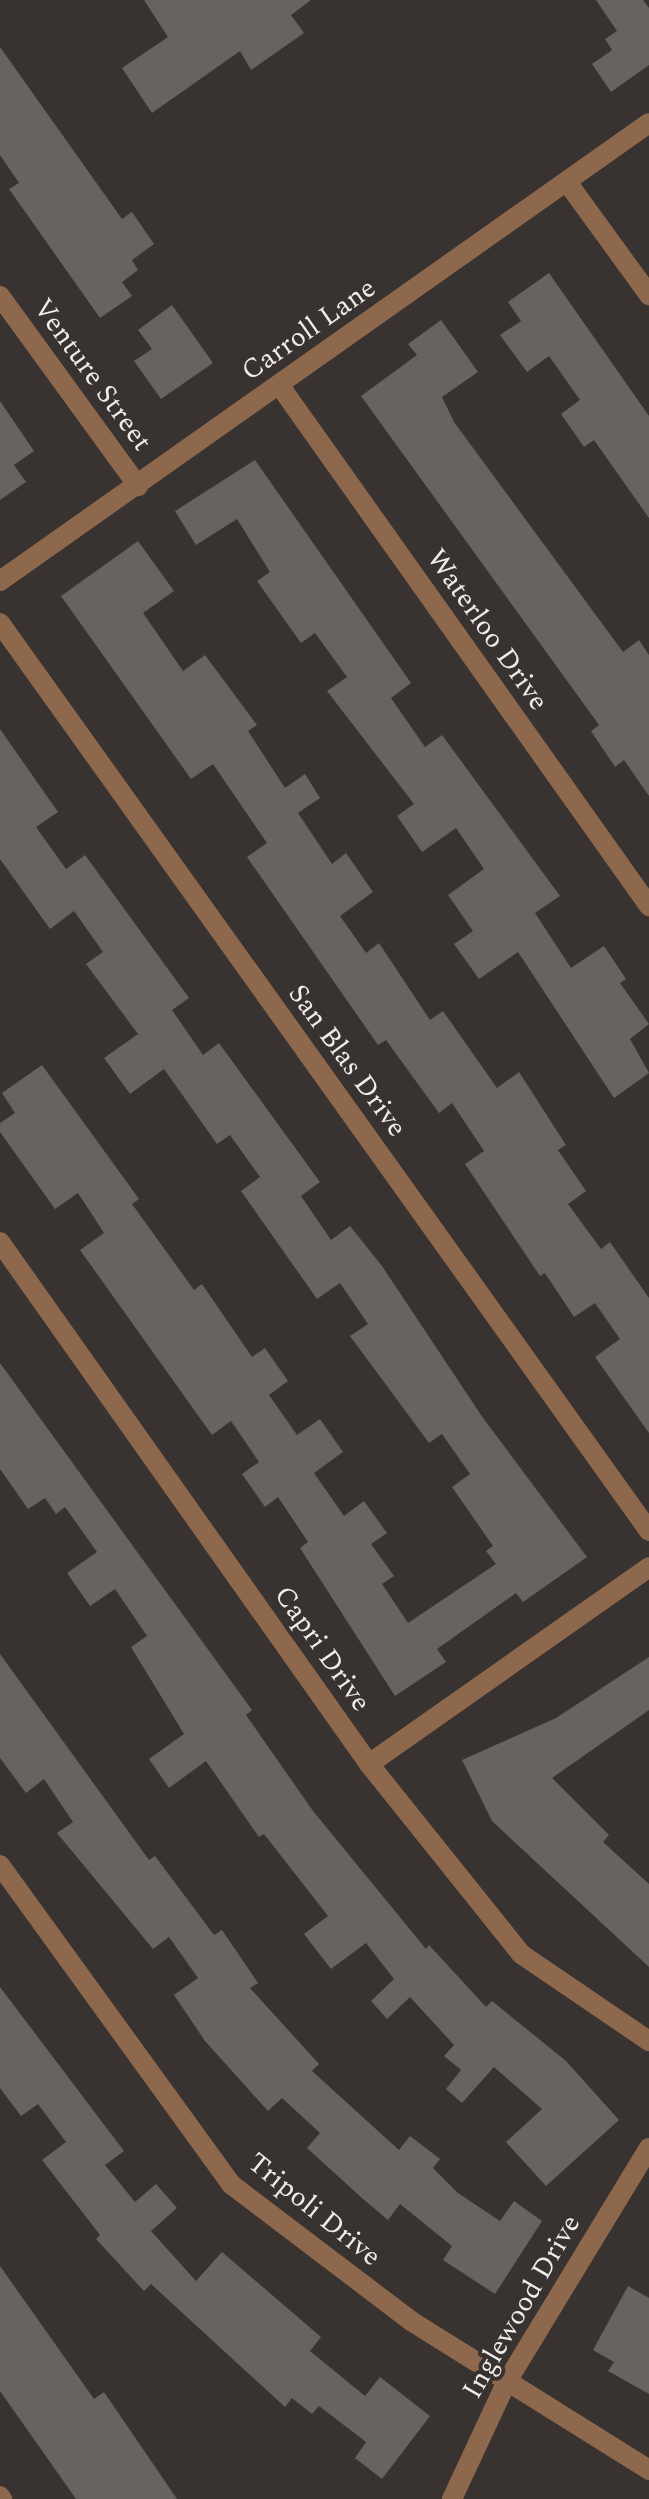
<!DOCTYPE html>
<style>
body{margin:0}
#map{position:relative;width:649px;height:2499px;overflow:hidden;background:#383230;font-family:Spectral,serif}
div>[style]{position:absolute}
.building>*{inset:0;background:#696360}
.minor>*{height:20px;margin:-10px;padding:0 10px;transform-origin:10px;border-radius:10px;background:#8e684c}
span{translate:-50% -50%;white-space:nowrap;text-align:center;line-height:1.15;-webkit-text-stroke:8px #383230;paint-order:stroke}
.street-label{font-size:28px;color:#f0ecea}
</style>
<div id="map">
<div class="building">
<div style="clip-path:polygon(144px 0,311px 0,291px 15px,304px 33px,251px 70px,240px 51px,152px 113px,122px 68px,168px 37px)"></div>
<div style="clip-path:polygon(596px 0,643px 0,649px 8px,649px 65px,611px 92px,592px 64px,612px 50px,605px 39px,617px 31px)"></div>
<div style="clip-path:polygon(0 47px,122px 219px,132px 212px,154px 244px,132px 260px,138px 270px,122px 282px,132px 296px,100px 318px,9px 189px,19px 183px,0 155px)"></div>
<div style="clip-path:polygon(549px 273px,649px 416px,649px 518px,594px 440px,584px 447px,561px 414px,580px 400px,549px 356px,527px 372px,500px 335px,521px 321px,508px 302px)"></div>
<div style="clip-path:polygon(172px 305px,213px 363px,161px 399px,134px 361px,152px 349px,138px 330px)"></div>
<div style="clip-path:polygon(441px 320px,478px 372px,442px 397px,454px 422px,623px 652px,639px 640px,649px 655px,649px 796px,624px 760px,615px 767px,591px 731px,599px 725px,361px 396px,417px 355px,408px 344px)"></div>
<div style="clip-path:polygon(0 401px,34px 451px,14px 465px,26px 482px,0 500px)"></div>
<div style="clip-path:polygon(255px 460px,411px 683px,391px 698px,425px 747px,442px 735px,560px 896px,535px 913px,571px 968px,604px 946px,626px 979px,620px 983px,649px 1024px,630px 1039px,649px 1073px,614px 1098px,518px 952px,479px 979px,454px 944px,473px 931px,448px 895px,484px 869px,456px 828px,422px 852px,397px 816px,414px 804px,327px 691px,347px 677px,315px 633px,301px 643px,257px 581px,270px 572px,237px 519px,196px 545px,175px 511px)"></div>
<div style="clip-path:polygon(138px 541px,174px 591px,143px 613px,183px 671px,205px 655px,257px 725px,248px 731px,285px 788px,305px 774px,320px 798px,298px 813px,332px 864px,346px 853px,373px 892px,340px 916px,366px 953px,379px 943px,430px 1020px,443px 1011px,497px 1088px,519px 1072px,566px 1145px,558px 1150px,586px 1191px,568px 1204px,601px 1249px,610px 1242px,649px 1298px,649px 1433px,595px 1357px,620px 1339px,595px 1303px,574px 1317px,545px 1273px,540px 1276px,465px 1164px,484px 1151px,452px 1103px,439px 1113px,386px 1040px,378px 1045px,247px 857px,267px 843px,213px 764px,191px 779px,61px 596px)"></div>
<div style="clip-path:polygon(0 729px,58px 812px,36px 827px,66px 869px,85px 855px,189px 998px,172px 1010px,203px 1055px,219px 1043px,320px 1182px,301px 1196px,331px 1240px,350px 1226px,382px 1266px,483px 1418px,587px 1557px,523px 1602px,516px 1593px,437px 1649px,446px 1662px,395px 1696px,300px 1548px,308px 1542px,278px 1497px,265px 1507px,242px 1474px,259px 1462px,231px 1421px,212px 1435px,80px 1250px,104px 1233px,78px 1193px,55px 1209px,0 1132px,0 1123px,15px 1113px,2px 1093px,42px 1065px,139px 1199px,132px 1204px,194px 1290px,202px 1284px,252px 1357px,265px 1348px,288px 1381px,269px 1395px,297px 1435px,320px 1419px,343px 1452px,314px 1473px,344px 1516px,364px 1501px,387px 1533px,371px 1544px,394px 1576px,382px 1584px,408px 1623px,496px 1564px,486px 1551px,493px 1546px,452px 1487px,470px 1474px,442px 1434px,429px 1443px,350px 1336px,368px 1324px,340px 1283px,317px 1299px,241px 1191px,260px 1177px,230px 1135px,217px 1144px,164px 1069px,130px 1094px,104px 1058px,138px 1034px,86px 964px,103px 952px,74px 911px,50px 929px,0 859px)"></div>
<div style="clip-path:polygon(0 1363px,252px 1710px,246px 1715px,313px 1811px,426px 1949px,429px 1945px,486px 2007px,492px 2001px,566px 2061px,619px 2120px,546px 2186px,506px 2142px,542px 2109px,494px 2067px,462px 2103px,446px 2089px,461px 2070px,444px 2056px,454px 2045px,410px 1997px,387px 2019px,371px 2001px,394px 1979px,366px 1943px,331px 1969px,304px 1934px,328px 1916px,264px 1834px,259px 1837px,206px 1761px,169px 1788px,149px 1759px,184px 1734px,131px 1647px,147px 1636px,115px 1589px,90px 1606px,67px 1573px,97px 1552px,65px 1507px,56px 1514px,45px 1498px,28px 1509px,0 1469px)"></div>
<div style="clip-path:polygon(0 1654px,149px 1860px,155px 1856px,214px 1935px,222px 1930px,258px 1983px,250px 1988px,319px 2064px,312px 2071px,399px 2150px,410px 2136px,440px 2159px,433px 2168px,458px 2193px,500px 2221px,514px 2201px,542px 2221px,495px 2294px,443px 2260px,452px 2246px,400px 2204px,388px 2220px,363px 2199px,307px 2148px,320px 2133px,282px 2098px,268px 2111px,205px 2041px,174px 1995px,198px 1978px,169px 1937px,153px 1949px,57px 1833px,73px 1822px,44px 1779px,26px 1793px,0 1758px)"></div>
<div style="clip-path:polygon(649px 1657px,649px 1710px,552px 1778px,609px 1835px,603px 1842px,649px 1884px,649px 1967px,492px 1821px,462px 1760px,556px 1718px)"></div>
<div style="clip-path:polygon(0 1987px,124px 2151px,105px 2165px,135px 2202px,156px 2184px,177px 2208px,151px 2231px,196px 2281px,222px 2252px,321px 2337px,310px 2351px,365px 2396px,380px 2377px,430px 2416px,382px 2479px,355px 2458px,366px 2442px,319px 2406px,312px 2414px,292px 2398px,285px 2407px,151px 2284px,144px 2291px,96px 2239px,100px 2235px,42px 2160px,66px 2142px,38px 2104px,21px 2116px,0 2088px)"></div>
<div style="clip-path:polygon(0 2266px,94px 2399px,104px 2392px,177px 2499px,76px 2499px,0 2391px)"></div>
<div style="clip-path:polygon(628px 2286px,649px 2298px,649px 2394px,608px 2371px,614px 2362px,593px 2350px)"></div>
</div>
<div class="minor">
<div style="left:567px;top:182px;width:140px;rotate:54deg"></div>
<div style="left:0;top:296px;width:235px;rotate:54deg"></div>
<div style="left:280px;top:386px;width:638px;rotate:54.64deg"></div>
<div style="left:0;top:581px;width:794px;rotate:-35.21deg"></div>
<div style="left:0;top:623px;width:1116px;rotate:54.44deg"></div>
<div style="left:0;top:1242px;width:639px;rotate:54.74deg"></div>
<div style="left:369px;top:1764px;width:243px;rotate:51.3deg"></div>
<div style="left:521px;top:1954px;width:155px;rotate:34.2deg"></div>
<div style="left:369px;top:1764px;width:342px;rotate:-35.1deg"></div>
<div style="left:0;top:1865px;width:395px;rotate:54.1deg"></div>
<div style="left:232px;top:2185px;width:225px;rotate:37.2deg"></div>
<div style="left:411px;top:2321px;width:281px;rotate:32deg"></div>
<div style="left:0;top:2496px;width:4px;rotate:56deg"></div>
<div style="left:452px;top:2499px;width:128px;rotate:-65deg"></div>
<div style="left:506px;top:2383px;width:275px;rotate:-58.7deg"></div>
</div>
<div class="street-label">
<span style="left:309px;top:330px;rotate:-35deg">Carroll Lane</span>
<span style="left:92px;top:375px;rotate:54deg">Venture Street</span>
<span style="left:487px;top:630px;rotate:55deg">Waterloo Drive</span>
<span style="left:347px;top:1061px;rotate:54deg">San Blas Drive</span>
<span style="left:322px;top:1649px;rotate:55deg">Capri Drive</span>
<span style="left:314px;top:2210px;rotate:39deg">Tripoli Drive</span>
<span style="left:522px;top:2307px;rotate:-60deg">Inglewood Drive</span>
</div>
</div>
